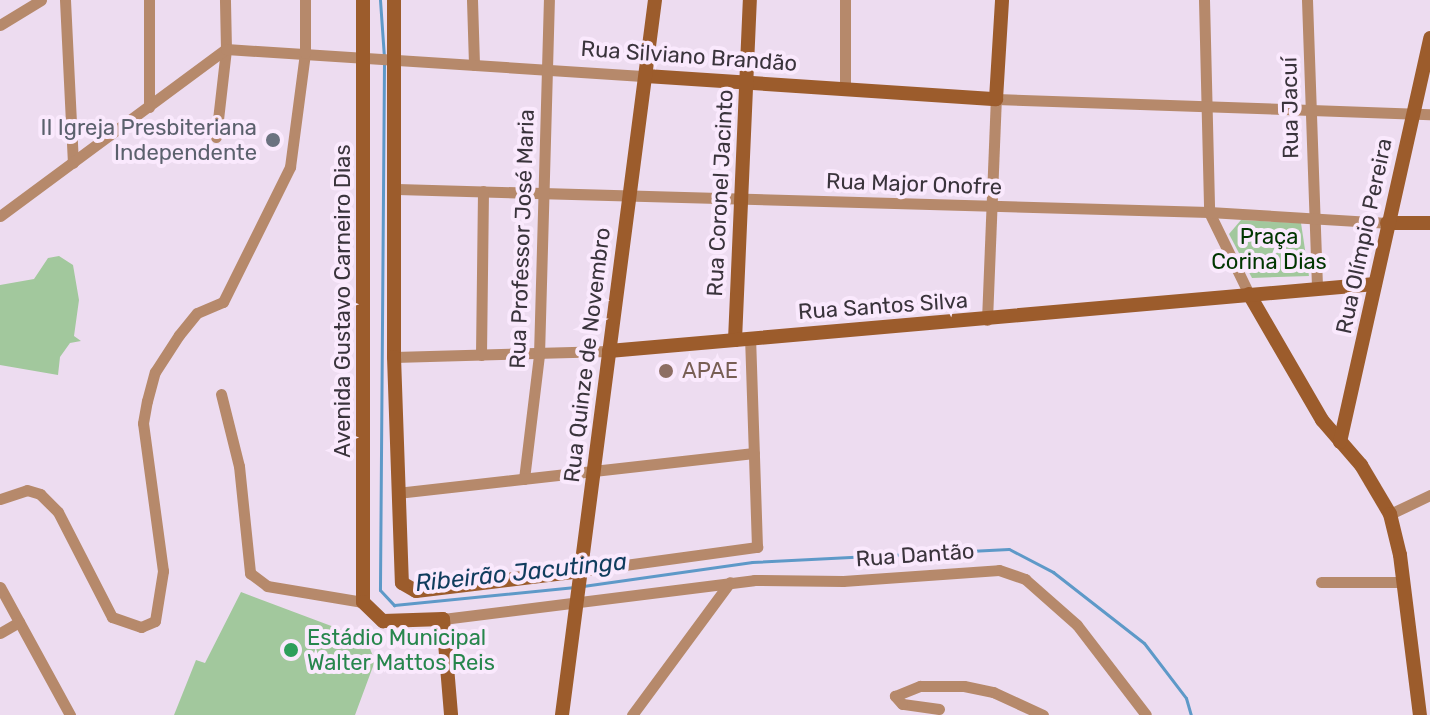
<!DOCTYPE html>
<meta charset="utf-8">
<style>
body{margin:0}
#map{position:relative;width:1430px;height:715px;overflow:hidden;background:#eddcf0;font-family:Rubik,sans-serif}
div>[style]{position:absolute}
.green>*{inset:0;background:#a2c89d}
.stream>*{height:3px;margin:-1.5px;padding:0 1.5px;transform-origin:1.5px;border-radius:1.5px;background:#5e99c8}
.street>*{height:11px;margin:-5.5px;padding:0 5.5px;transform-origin:5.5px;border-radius:5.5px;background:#b6896b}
.secondary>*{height:14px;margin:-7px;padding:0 7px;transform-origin:7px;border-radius:7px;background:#9c5c2c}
.dots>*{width:22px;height:22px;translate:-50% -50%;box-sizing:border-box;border:4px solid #fae9fd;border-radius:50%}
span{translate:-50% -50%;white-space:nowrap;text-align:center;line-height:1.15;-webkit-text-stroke:8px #fae9fd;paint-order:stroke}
.street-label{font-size:22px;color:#3a343c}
.worship-label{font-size:22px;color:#5b616d}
.right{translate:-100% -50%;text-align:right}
.park-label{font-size:22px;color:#003600}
.education-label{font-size:22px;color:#785e54}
.left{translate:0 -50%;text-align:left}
.leisure-label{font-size:22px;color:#27864d}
.water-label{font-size:24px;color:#103d5e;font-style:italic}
</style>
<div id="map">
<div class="green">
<div style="clip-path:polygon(1241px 220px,1301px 223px,1309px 276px,1252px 278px,1229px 234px)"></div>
<div style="clip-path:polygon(59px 256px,73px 265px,79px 300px,74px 336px,81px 341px,70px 343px,60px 357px,58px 375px,0 365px,0 285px,34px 279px,48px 258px)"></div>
<div style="clip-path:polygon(241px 592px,366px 639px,375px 661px,355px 715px,174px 715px,196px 660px,205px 663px)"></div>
</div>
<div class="stream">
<div style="left:380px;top:0;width:57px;rotate:86deg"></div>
<div style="left:384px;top:64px;width:526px;rotate:90.44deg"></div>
<div style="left:380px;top:590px;width:21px;rotate:47deg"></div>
<div style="left:394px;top:605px;width:182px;rotate:-5.7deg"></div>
<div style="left:583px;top:586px;width:171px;rotate:-8.1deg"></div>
<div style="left:752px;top:562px;width:257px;rotate:-2.9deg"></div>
<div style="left:1009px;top:549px;width:50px;rotate:27.6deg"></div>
<div style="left:1053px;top:572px;width:115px;rotate:38deg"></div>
<div style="left:1144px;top:643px;width:69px;rotate:52.6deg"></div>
<div style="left:1186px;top:698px;width:18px;rotate:74deg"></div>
</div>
<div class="street">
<div style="left:65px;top:0;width:163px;rotate:87.2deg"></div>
<div style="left:472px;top:0;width:65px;rotate:88.2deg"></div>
<div style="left:1204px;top:0;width:212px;rotate:88.6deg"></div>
<div style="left:1209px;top:212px;width:91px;rotate:64deg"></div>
<div style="left:1307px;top:0;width:287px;rotate:88deg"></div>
<div style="left:0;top:25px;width:48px;rotate:-31.4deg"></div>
<div style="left:845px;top:88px;width:88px;rotate:-90deg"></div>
<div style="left:149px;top:107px;width:107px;rotate:-90deg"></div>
<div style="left:216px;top:137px;width:89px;rotate:-83.5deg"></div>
<div style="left:226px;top:49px;width:49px;rotate:-91.2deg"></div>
<div style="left:397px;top:189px;width:812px;rotate:1.62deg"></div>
<div style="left:1209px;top:212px;width:178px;rotate:3.5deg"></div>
<div style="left:0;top:216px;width:281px;rotate:-36.5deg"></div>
<div style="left:226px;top:49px;width:421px;rotate:3.7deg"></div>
<div style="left:987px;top:320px;width:221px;rotate:-87.7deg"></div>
<div style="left:996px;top:99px;width:434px;rotate:2deg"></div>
<div style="left:481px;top:355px;width:164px;rotate:-89.3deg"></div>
<div style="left:394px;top:357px;width:215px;rotate:-1.6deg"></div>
<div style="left:221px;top:394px;width:74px;rotate:76deg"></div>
<div style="left:239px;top:466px;width:108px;rotate:84.1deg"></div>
<div style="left:250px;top:573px;width:21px;rotate:37deg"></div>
<div style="left:267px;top:586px;width:97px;rotate:9.5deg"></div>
<div style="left:524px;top:479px;width:125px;rotate:-83.1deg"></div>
<div style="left:539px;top:355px;width:355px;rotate:-88.4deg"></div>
<div style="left:397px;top:493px;width:359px;rotate:-6.4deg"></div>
<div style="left:0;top:499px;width:28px;rotate:-18deg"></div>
<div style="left:27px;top:490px;width:14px;rotate:17deg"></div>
<div style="left:40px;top:494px;width:25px;rotate:45deg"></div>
<div style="left:58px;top:512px;width:118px;rotate:62.8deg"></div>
<div style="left:112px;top:617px;width:31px;rotate:19deg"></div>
<div style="left:141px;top:627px;width:15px;rotate:-23deg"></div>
<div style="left:155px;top:621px;width:51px;rotate:-80.9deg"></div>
<div style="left:163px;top:571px;width:149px;rotate:-97.7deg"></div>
<div style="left:143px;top:423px;width:22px;rotate:-80deg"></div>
<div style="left:147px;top:401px;width:30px;rotate:-75deg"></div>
<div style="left:155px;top:372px;width:44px;rotate:-57deg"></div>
<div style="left:179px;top:335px;width:28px;rotate:-51deg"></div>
<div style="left:197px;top:313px;width:28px;rotate:-23deg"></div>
<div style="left:223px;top:302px;width:151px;rotate:-63.6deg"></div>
<div style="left:290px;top:167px;width:115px;rotate:-82.5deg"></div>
<div style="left:305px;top:53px;width:53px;rotate:-90deg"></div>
<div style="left:1390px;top:514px;width:44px;rotate:-25.4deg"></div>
<div style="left:581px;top:571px;width:178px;rotate:-7.8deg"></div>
<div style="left:757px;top:547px;width:208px;rotate:-91.9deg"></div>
<div style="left:1321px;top:582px;width:81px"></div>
<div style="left:0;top:587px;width:146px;rotate:61.3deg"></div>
<div style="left:443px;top:619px;width:313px;rotate:-7.1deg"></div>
<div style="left:754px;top:580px;width:89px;rotate:0.6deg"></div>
<div style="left:843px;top:581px;width:156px;rotate:-4deg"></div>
<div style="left:999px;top:570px;width:28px;rotate:19deg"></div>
<div style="left:1025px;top:579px;width:69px;rotate:41.5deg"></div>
<div style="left:1077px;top:625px;width:113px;rotate:52.5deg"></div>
<div style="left:0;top:633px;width:22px;rotate:-30deg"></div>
<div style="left:939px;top:709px;width:37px;rotate:-172deg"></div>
<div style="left:902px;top:704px;width:11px;rotate:-131deg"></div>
<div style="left:895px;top:696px;width:27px;rotate:-22deg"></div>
<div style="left:920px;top:686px;width:44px"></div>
<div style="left:964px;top:686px;width:30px;rotate:12deg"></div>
<div style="left:993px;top:692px;width:55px;rotate:24.7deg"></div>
<div style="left:632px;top:715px;width:165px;rotate:-53.6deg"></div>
</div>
<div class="secondary">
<div style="left:363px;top:0;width:602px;rotate:90deg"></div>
<div style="left:363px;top:602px;width:28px;rotate:44deg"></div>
<div style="left:383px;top:621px;width:60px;rotate:-1.9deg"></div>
<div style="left:443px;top:619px;width:96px;rotate:85.2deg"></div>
<div style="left:394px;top:0;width:357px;rotate:90deg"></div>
<div style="left:394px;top:357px;width:226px;rotate:88deg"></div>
<div style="left:402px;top:583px;width:16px;rotate:30deg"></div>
<div style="left:416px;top:591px;width:166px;rotate:-6.9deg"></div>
<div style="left:646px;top:76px;width:351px;rotate:3.8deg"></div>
<div style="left:996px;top:99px;width:99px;rotate:-86.5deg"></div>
<div style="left:1387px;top:223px;width:43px"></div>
<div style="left:1249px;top:294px;width:146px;rotate:59.9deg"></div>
<div style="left:1322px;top:420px;width:60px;rotate:49.1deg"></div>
<div style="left:1361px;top:465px;width:57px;rotate:59.4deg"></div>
<div style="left:1390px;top:514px;width:42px;rotate:76.3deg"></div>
<div style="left:1400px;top:555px;width:161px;rotate:82.9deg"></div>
<div style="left:735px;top:340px;width:340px;rotate:-87.5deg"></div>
<div style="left:609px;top:351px;width:769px;rotate:-5deg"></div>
<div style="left:1340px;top:442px;width:414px;rotate:-77.4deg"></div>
<div style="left:562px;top:715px;width:721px;rotate:-82.59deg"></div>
</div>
<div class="dots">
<div style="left:273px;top:140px;background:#6b7280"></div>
<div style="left:666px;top:371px;background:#8d6e63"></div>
<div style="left:291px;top:650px;background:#2e9e5b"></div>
</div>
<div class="street-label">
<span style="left:689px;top:56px;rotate:4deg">Rua Silviano Brandão</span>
<span style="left:1290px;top:108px;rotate:-91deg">Rua Jacuí</span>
<span style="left:914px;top:184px;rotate:2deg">Rua Major Onofre</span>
<span style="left:720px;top:193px;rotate:-87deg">Rua Coronel Jacinto</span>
<span style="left:1364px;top:236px;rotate:-78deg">Rua Olímpio Pereira</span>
<span style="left:522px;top:239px;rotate:-88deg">Rua Professor José Maria</span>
<span style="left:343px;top:301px;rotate:-90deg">Avenida Gustavo Carneiro Dias</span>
<span style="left:883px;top:306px;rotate:-4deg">Rua Santos Silva</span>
<span style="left:587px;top:355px;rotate:-83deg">Rua Quinze de Novembro</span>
<span style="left:915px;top:555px;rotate:-4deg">Rua Dantão</span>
</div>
<div class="worship-label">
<span class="right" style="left:257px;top:140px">II Igreja Presbiteriana<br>Independente</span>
</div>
<div class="park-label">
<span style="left:1269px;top:249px">Praça<br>Corina Dias</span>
</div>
<div class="education-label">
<span class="left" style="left:682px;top:371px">APAE</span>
</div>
<div class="leisure-label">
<span class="left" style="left:307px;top:650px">Estádio Municipal<br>Walter Mattos Reis</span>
</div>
<div class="water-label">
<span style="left:521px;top:573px;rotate:-6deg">Ribeirão Jacutinga</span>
</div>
</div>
